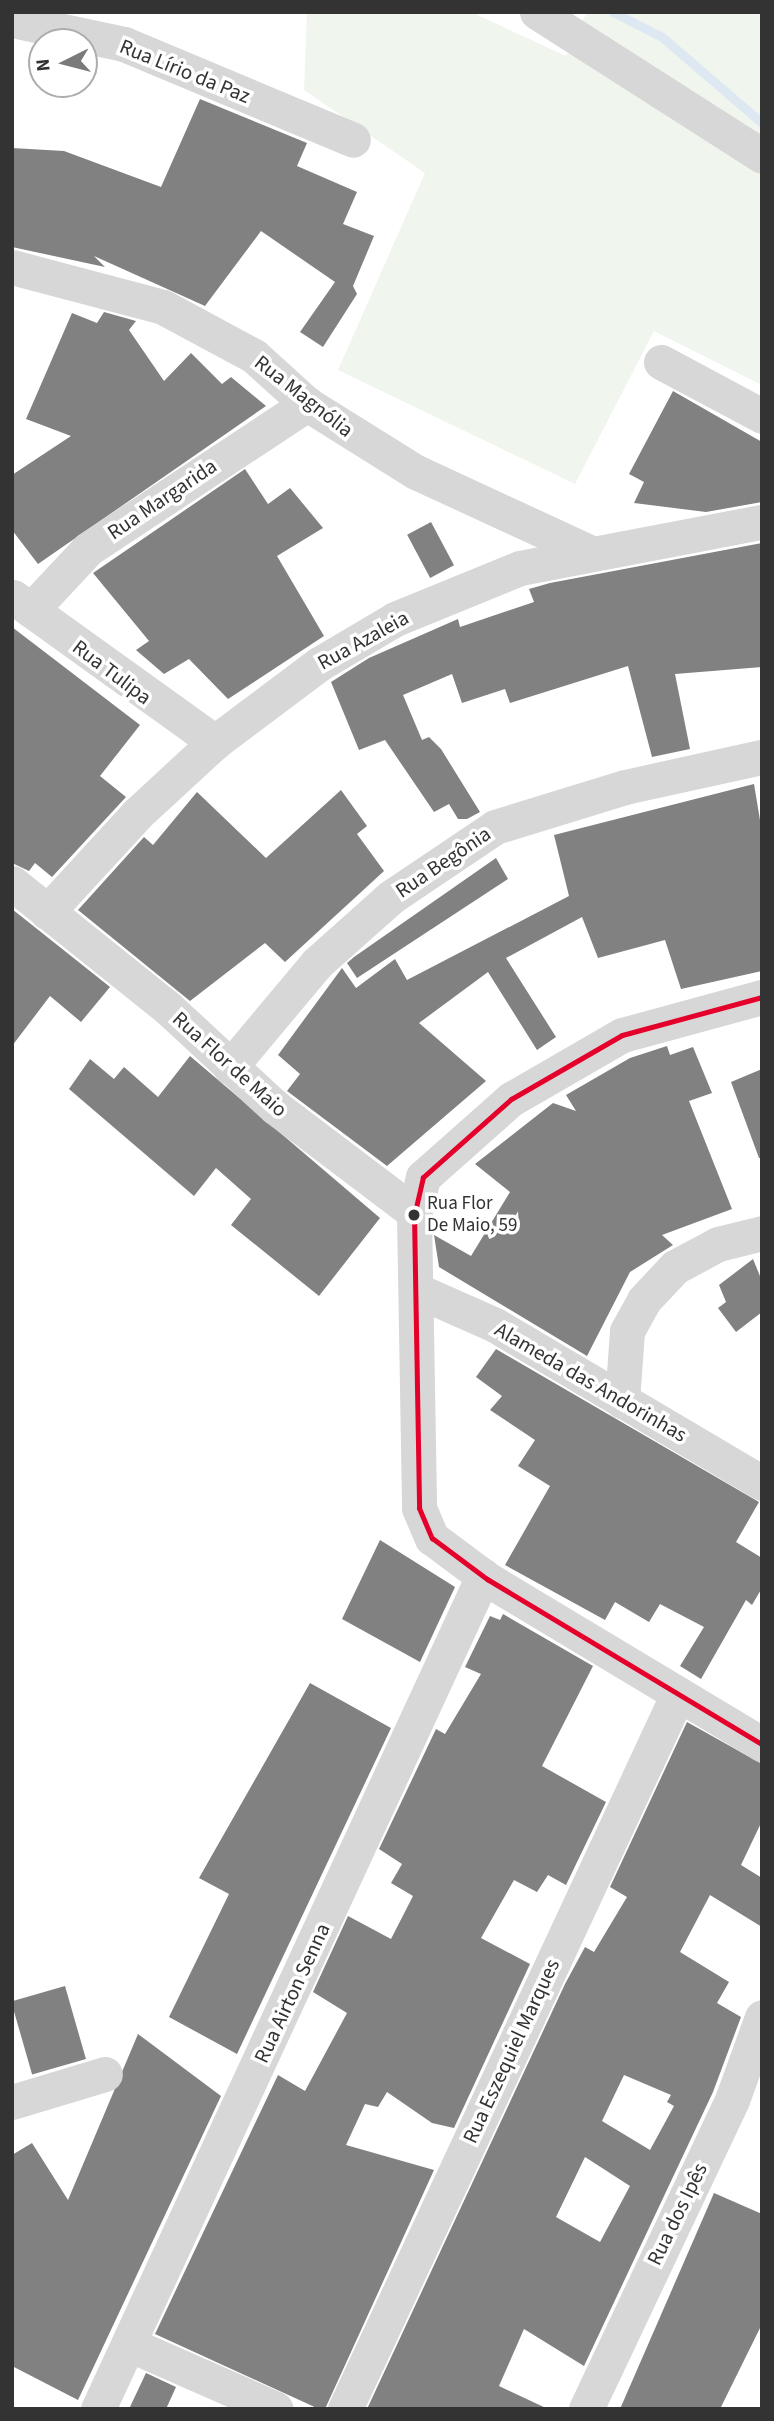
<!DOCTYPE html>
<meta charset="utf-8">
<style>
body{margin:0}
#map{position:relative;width:774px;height:2421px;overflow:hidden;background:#fff;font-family:"Source Sans 3",sans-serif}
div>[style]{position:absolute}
.green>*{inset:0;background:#f0f5ed}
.stream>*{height:9px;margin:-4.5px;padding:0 4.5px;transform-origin:4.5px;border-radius:4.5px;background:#dde8f2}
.building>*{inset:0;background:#818181;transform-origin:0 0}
.minor>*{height:35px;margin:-17.5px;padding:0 17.5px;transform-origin:17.5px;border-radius:17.5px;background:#d7d7d7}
.bus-1>*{height:5px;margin:-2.5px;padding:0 2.5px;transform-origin:2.5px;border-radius:2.5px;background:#e4002b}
.dots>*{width:19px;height:19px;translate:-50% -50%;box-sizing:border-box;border:4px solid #fff;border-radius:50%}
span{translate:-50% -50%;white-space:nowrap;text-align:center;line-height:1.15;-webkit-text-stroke:7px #fff;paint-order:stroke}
.bus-label{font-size:19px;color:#333}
.left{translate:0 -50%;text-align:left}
.street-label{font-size:21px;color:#333}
.frame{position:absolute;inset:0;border:14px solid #333;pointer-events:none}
.north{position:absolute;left:28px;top:28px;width:70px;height:70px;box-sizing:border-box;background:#fff;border:2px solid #adadad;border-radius:50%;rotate:264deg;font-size:19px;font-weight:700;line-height:28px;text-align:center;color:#333}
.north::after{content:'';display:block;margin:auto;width:24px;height:32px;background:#7a7a7a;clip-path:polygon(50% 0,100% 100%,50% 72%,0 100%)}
</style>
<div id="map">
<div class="green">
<div style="clip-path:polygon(307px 12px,471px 12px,566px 56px,587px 12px,762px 12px,762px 385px,654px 331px,575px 484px,338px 370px,425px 173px,304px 90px)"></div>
</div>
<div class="stream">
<div style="left:613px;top:12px;width:55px;rotate:27deg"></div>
<div style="left:662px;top:37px;width:132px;rotate:40.7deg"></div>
</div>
<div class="building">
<div style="clip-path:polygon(200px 99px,307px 143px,297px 166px,357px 192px,343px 224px,374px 236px,353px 286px,357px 294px,323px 347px,300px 332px,335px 282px,261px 231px,205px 306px,94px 256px,105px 267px,12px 247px,12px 148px,64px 151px,161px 187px)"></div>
<div style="clip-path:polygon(104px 312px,136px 321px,129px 330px,164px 381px,191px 353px,222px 384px,231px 377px,266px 406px,38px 564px,12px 530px,12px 475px,71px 436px,26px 419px,72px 313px,97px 323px)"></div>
<div style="clip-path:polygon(673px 391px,762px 442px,762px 502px,706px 512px,634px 503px,644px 482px,629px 474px)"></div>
<div style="clip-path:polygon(245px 469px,268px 504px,290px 488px,323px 528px,277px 556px,324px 636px,228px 699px,189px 659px,164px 674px,136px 650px,149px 641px,93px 573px)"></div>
<div style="left:431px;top:522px;width:49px;height:27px;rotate:62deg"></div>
<div style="clip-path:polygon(762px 543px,762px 667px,675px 674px,690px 749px,652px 757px,628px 666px,510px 703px,505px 689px,462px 703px,452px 674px,403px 695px,422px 740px,429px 737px,441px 749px,480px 812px,467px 819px,458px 819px,449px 804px,434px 812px,385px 740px,359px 750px,331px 682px,369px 658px,458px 619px,460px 627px,534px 602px,529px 589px,550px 583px)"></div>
<div style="clip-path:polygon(12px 627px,140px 725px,100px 776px,126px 797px,52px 877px,35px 863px,29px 871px,12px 863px)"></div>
<div style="clip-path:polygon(754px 784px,762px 832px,762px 971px,681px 989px,665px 940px,598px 958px,582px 917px,506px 958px,556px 1037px,537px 1050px,488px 972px,419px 1023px,486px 1081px,387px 1166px,287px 1091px,300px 1074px,278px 1055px,342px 968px,356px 988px,395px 959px,407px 980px,569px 896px,554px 835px)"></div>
<div style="clip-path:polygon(341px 790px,367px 826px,357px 834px,384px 871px,285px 962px,265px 943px,190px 1001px,78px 910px,144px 837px,153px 845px,197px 792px,266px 858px)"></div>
<div style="clip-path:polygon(496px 858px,508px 879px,357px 978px,347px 963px,354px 957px)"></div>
<div style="clip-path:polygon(12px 909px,110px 987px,81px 1022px,50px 996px,12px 1046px)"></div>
<div style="clip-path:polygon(667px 1046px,670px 1055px,693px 1047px,712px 1093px,689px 1101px,732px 1209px,662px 1235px,673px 1245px,630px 1272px,587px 1356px,439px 1267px,434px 1235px,471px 1256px,510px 1192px,475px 1164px,553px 1103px,576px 1111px,566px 1095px,630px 1058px)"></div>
<div style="clip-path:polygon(190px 1056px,380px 1218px,319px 1296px,231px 1225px,251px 1199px,216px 1168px,194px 1196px,69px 1089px,90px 1059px,114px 1079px,124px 1067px,158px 1097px)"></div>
<div style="clip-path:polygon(762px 1069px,762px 1158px,759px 1158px,731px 1082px)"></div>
<div style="clip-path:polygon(753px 1259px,762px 1281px,762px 1312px,736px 1332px,718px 1308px,726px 1302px,719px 1285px)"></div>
<div style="clip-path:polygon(496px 1349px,759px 1502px,736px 1542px,762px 1558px,762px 1588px,752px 1605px,746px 1600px,701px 1679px,680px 1666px,704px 1627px,660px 1604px,649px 1622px,615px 1602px,605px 1620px,505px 1565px,550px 1486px,518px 1466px,535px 1440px,490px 1410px,502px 1396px,476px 1377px)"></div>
<div style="clip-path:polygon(380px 1540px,455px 1587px,420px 1662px,342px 1619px)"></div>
<div style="clip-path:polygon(503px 1614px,593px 1666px,542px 1766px,606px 1802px,566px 1885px,548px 1875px,537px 1892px,514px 1880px,481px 1938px,530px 1964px,454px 2128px,432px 2123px,387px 2092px,378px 2107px,365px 2104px,346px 2145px,434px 2170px,325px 2409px,319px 2409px,155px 2334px,278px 2075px,305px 2091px,347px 2013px,313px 1992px,348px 1916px,391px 1939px,413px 1896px,391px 1883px,402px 1864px,379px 1849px,436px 1729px,445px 1734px,481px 1674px,465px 1667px,490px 1616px,500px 1620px)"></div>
<div style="clip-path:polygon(310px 1683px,391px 1728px,237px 2054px,169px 2017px,229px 1894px,199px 1878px)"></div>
<div style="clip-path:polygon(evenodd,687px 1722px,762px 1764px,762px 1821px,741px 1865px,762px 1878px,762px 1927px,710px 1895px,680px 1952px,729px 1982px,717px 2003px,741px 2017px,713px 2092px,584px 2366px,524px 2329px,499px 2386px,548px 2409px,367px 2409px,565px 1984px,585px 1947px,594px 1952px,627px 1897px,610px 1887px,687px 1722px,624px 2075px,671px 2095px,667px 2102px,674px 2106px,650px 2150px,602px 2121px,624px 2075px,687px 1722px,585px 2157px,630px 2186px,600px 2242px,556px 2217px,585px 2157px)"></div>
<div style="left:65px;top:1986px;width:76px;height:56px;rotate:74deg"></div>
<div style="clip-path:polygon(138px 2034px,221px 2096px,78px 2400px,12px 2366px,12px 2155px,32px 2143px,68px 2200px)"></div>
<div style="clip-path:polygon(714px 2193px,762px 2214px,762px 2324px,720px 2409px,620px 2409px)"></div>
<div style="clip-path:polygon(146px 2373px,176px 2387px,166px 2409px,129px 2409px)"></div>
</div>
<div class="minor">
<div style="left:537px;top:12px;width:267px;rotate:32.6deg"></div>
<div style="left:12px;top:20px;width:115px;rotate:12.1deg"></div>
<div style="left:124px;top:44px;width:248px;rotate:22.7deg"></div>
<div style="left:12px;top:267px;width:156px;rotate:14.8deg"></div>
<div style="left:163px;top:307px;width:103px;rotate:28.3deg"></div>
<div style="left:254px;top:356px;width:72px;rotate:42.2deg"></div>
<div style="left:307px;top:404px;width:128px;rotate:32deg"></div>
<div style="left:416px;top:472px;width:188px;rotate:24.8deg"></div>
<div style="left:661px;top:362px;width:115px;rotate:28.1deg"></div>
<div style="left:13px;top:597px;width:249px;rotate:35.7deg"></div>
<div style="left:31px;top:610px;width:83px;rotate:-46.9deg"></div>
<div style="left:88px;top:549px;width:263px;rotate:-33.5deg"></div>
<div style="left:12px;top:883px;width:200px;rotate:38.7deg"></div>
<div style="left:168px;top:1008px;width:146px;rotate:42.8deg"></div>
<div style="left:275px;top:1107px;width:174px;rotate:37.1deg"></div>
<div style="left:47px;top:912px;width:133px;rotate:-47.4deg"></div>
<div style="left:137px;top:814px;width:106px;rotate:-42.7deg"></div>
<div style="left:215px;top:742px;width:130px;rotate:-36.9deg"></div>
<div style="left:319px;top:664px;width:88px;rotate:-30.6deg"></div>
<div style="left:395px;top:619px;width:135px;rotate:-22.2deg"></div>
<div style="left:520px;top:568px;width:246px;rotate:-10.8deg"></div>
<div style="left:762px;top:997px;width:145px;rotate:164.8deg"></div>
<div style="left:622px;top:1035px;width:128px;rotate:150deg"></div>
<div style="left:511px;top:1099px;width:118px;rotate:138.4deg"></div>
<div style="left:423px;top:1177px;width:39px;rotate:103deg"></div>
<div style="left:414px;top:1215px;width:293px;rotate:89deg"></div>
<div style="left:419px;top:1508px;width:33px;rotate:67deg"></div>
<div style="left:432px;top:1538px;width:69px;rotate:36.7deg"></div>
<div style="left:487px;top:1579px;width:321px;rotate:31deg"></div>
<div style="left:230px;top:1067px;width:136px;rotate:-50.1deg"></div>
<div style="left:317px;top:963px;width:99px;rotate:-41.7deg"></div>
<div style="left:391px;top:897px;width:125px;rotate:-33.9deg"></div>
<div style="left:495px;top:827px;width:136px;rotate:-17.1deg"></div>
<div style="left:625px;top:787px;width:140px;rotate:-12.4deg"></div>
<div style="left:416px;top:1290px;width:86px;rotate:23.9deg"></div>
<div style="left:495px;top:1325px;width:310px;rotate:30.6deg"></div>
<div style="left:622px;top:1401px;width:70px;rotate:-85.9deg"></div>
<div style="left:627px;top:1331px;width:35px;rotate:-61deg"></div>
<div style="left:644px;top:1300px;width:45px;rotate:-46.8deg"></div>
<div style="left:675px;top:1267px;width:49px;rotate:-28.1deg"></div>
<div style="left:718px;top:1244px;width:45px;rotate:-14deg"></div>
<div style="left:12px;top:2102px;width:97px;rotate:-16.8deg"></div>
<div style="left:131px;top:2345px;width:158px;rotate:23.8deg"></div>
<div style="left:98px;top:2409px;width:918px;rotate:-65.19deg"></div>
<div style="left:345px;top:2409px;width:789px;rotate:-65.03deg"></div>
<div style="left:586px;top:2409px;width:342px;rotate:-64.7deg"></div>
<div style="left:732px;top:2100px;width:88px;rotate:-70.1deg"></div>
</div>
<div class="bus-1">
<div style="left:762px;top:997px;width:145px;rotate:164.8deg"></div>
<div style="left:622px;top:1035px;width:128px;rotate:150deg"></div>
<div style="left:511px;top:1099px;width:118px;rotate:138.4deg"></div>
<div style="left:423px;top:1177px;width:39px;rotate:103deg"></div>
<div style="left:414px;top:1215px;width:293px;rotate:89deg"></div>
<div style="left:419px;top:1508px;width:33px;rotate:67deg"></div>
<div style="left:432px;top:1538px;width:69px;rotate:36.7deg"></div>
<div style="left:487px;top:1579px;width:321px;rotate:31deg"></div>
</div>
<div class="dots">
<div style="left:414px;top:1215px;background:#333"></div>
</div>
<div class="bus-label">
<span class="left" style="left:427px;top:1215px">Rua Flor<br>De Maio, 59</span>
</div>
<div class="street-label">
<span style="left:185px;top:71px;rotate:22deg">Rua Lírio da Paz</span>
<span style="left:304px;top:396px;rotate:38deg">Rua Magnólia</span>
<span style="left:162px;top:499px;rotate:-34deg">Rua Margarida</span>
<span style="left:363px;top:640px;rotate:-29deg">Rua Azaleia</span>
<span style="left:112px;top:672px;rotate:37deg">Rua Tulipa</span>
<span style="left:443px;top:862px;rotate:-34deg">Rua Begônia</span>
<span style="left:230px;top:1064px;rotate:42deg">Rua Flor de Maio</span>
<span style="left:591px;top:1382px;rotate:30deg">Alameda das Andorinhas</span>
<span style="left:292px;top:1993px;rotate:-65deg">Rua Airton Senna</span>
<span style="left:511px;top:2051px;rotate:-65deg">Rua Eszequiel Marques</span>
<span style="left:677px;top:2214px;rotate:-64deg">Rua dos Ipês</span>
</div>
<div class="frame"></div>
<div class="north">N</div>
</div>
